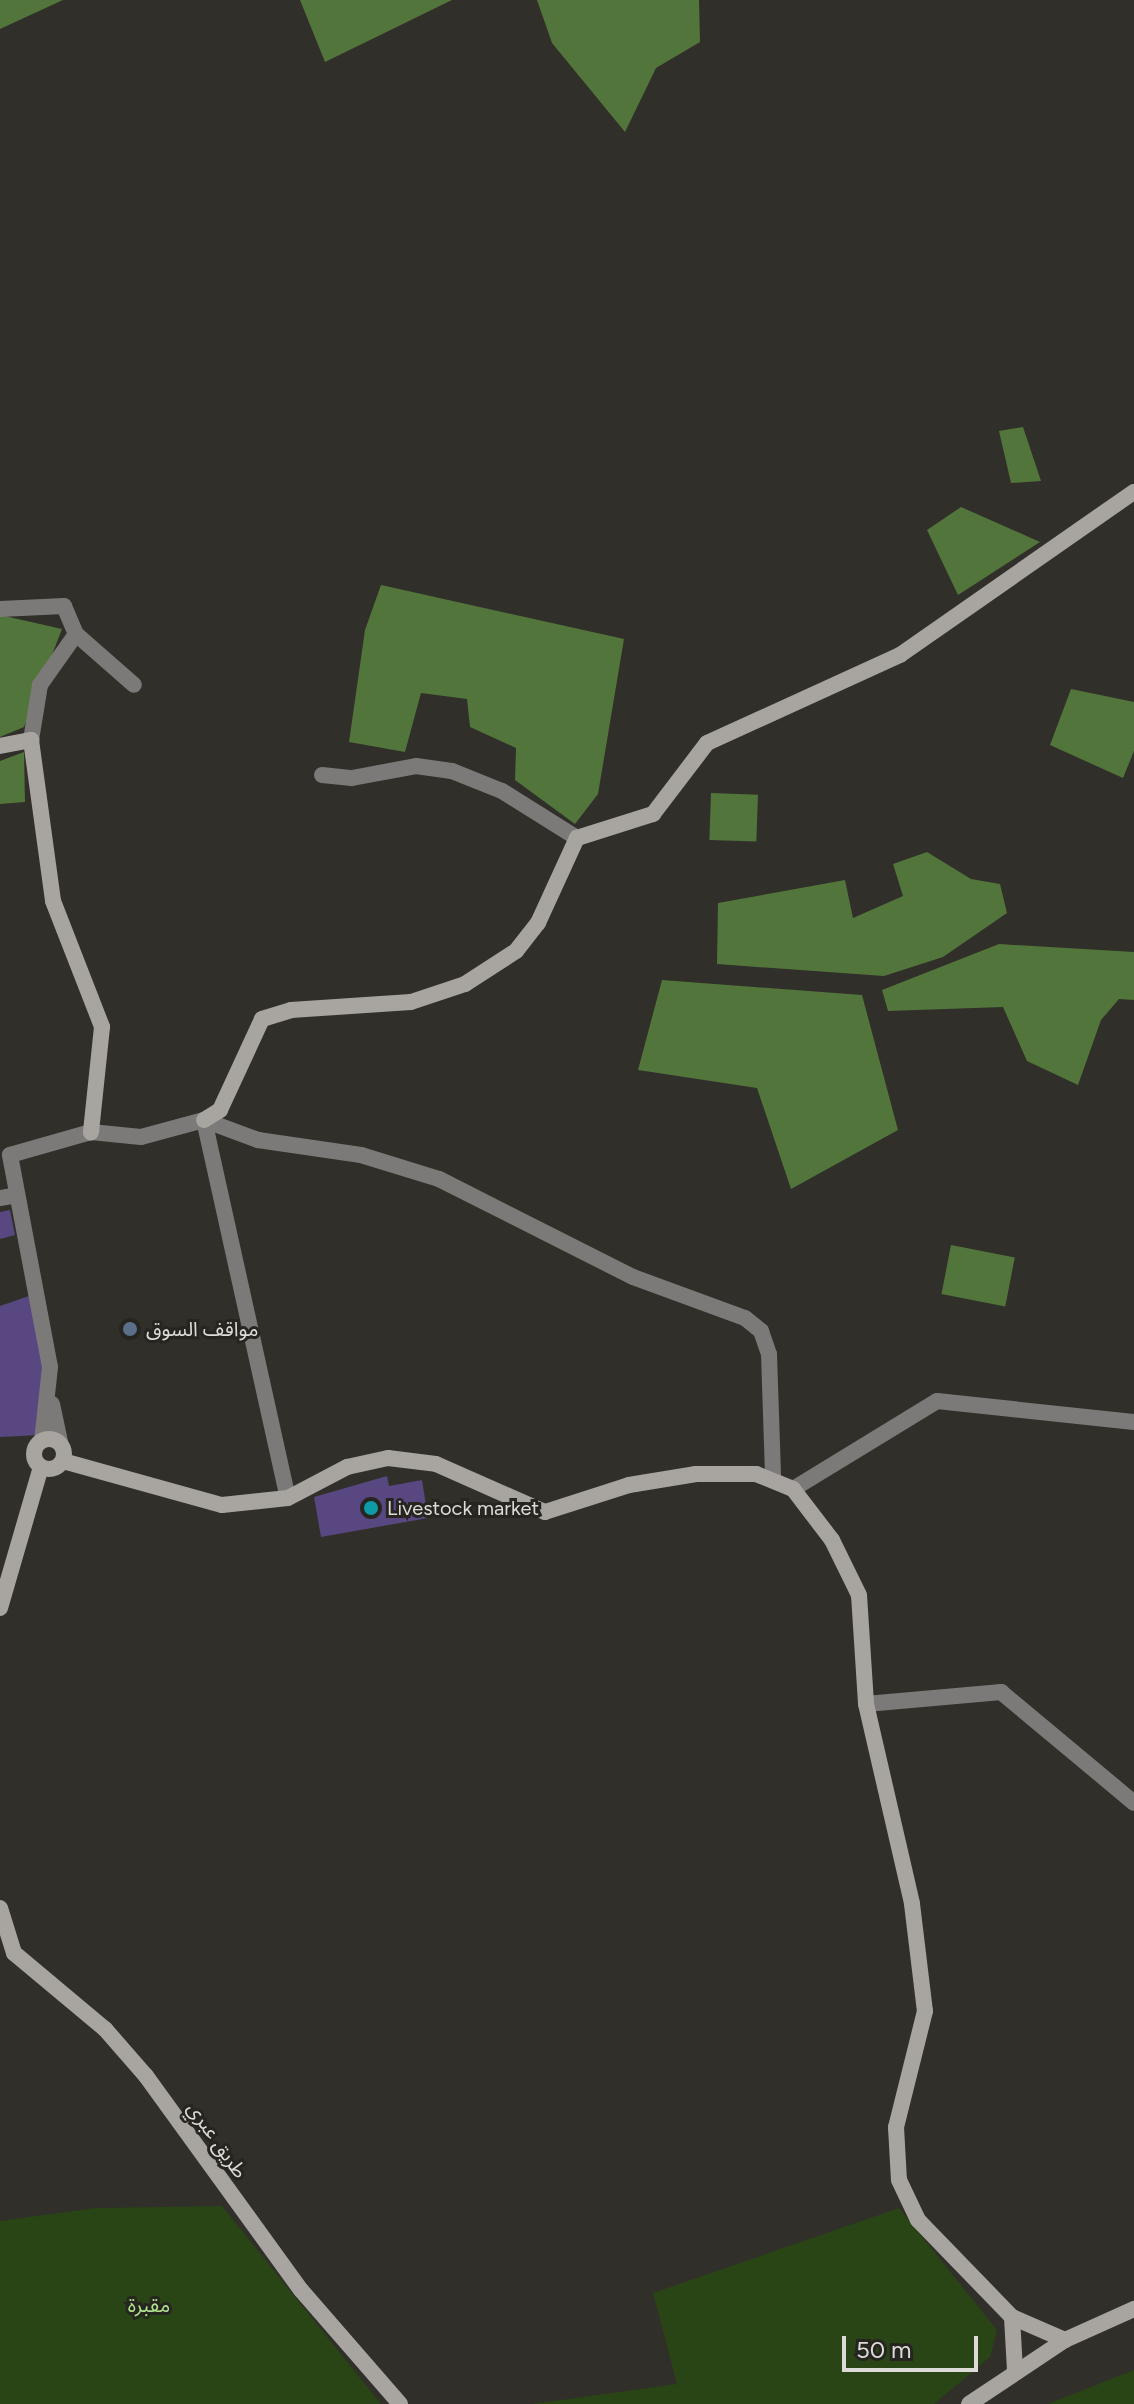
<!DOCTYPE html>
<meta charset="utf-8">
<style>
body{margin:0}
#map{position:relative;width:1134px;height:2404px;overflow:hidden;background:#312f29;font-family:Figtree,"Noto Sans Arabic",sans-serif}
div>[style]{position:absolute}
.green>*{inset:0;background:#294415}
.forest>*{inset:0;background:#52753b;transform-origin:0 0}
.building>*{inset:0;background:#584781}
.street>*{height:16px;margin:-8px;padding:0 8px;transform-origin:8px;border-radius:8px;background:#7c7a78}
.secondary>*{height:16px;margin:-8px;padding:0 8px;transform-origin:8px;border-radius:8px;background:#a8a5a1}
.secondary>.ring{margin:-8px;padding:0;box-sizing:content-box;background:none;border:16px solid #a8a5a1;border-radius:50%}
.dots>*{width:22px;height:22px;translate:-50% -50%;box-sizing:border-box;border:4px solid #272520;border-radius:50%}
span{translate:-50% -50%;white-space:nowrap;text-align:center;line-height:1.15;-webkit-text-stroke:6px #272520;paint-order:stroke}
.poi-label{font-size:20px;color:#dddbd8}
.left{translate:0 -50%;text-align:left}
.street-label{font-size:20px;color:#dddbd8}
.park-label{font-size:20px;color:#aee28d}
.scale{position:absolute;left:842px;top:2336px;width:136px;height:36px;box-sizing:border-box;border:4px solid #dddbd8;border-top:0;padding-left:10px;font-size:24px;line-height:28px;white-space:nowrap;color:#dddbd8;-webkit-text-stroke:6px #272520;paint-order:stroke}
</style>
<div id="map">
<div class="green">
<div style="clip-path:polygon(222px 2206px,381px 2404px,0 2404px,0 2221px,95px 2208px)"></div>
<div style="clip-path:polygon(899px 2208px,997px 2330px,990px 2357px,934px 2404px,532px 2404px,677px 2384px,653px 2293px)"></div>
<div style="clip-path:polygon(1134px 2370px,1134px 2404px,1048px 2404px)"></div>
</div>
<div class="forest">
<div style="clip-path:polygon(0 0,63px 0,0 29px)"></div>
<div style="clip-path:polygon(300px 0,452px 0,325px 62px)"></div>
<div style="clip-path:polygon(537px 0,699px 0,700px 42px,656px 68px,625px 132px,552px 43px)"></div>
<div style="clip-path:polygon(1023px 427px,1041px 481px,1011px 483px,999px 431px)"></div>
<div style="clip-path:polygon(961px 507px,1040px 542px,958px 595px,927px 530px)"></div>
<div style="clip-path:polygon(381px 585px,624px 639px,598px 794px,575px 824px,515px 780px,516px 748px,470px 727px,467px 699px,421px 693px,405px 752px,349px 742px,365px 630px)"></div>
<div style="clip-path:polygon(0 615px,62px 629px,24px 727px,0 737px)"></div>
<div style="clip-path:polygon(1071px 689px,1134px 702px,1134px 751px,1123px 778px,1050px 745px)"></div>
<div style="clip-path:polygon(24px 752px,25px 802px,0 804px,0 761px)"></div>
<div style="left:711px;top:793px;width:47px;height:47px;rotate:2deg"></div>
<div style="clip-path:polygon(927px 852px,971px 879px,1000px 884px,1007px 913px,943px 957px,884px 976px,717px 964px,718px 903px,845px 880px,853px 918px,903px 896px,893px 864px)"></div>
<div style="clip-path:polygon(999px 944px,1134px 952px,1134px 1000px,1119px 999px,1101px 1020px,1078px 1085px,1027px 1061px,1003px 1007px,888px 1011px,882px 990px)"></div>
<div style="clip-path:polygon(662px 980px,862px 995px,898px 1130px,791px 1189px,757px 1088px,638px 1070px)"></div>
<div style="left:951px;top:1245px;width:65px;height:50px;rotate:11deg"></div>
</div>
<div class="building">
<div style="clip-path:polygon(10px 1210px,15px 1235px,0 1239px,0 1212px)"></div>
<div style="clip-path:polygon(29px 1296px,44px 1366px,40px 1435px,0 1437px,0 1306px)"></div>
<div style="clip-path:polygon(387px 1476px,389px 1486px,422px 1480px,428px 1518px,321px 1537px,314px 1497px)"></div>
</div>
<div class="street">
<div style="left:0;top:609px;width:64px;rotate:-2.7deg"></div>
<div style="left:64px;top:606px;width:30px;rotate:67deg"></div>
<div style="left:31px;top:740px;width:56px;rotate:-80.7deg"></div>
<div style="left:40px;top:685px;width:62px;rotate:-54.8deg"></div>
<div style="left:76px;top:634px;width:77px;rotate:41.3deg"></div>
<div style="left:322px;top:775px;width:30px;rotate:6deg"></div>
<div style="left:352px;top:778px;width:65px;rotate:-10.6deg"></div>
<div style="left:416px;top:766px;width:36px;rotate:8deg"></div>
<div style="left:452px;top:771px;width:54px;rotate:21.8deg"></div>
<div style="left:502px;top:791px;width:89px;rotate:32.1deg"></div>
<div style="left:204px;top:1120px;width:58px;rotate:20.3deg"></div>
<div style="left:258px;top:1140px;width:104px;rotate:8.3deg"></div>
<div style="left:361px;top:1155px;width:82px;rotate:17.1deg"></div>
<div style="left:439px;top:1179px;width:217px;rotate:26.8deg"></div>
<div style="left:633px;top:1277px;width:119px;rotate:20.1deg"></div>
<div style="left:745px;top:1318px;width:21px;rotate:39deg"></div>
<div style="left:761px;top:1331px;width:24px;rotate:71deg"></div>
<div style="left:769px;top:1354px;width:123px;rotate:88.1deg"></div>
<div style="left:0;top:1198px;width:17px;rotate:-10deg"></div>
<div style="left:52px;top:1404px;width:40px;rotate:78deg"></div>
<div style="left:42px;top:1441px;width:74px;rotate:-83.8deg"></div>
<div style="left:50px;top:1367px;width:216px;rotate:-100.7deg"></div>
<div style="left:10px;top:1155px;width:84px;rotate:-15.9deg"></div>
<div style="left:91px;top:1132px;width:50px;rotate:5.7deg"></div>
<div style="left:141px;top:1137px;width:65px;rotate:-15.1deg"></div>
<div style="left:204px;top:1120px;width:387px;rotate:77.5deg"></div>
<div style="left:793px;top:1489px;width:169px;rotate:-31.4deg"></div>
<div style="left:937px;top:1401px;width:198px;rotate:6.1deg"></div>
<div style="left:866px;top:1704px;width:136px;rotate:-5.1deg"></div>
<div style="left:1001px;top:1692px;width:173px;rotate:39.8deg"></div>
</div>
<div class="secondary">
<div style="left:0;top:746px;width:32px;rotate:-11deg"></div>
<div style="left:31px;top:740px;width:162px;rotate:82.2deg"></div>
<div style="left:53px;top:901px;width:135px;rotate:68.7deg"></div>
<div style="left:102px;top:1027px;width:106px;rotate:96deg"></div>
<div style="left:204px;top:1120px;width:19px;rotate:-32deg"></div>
<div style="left:220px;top:1110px;width:100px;rotate:-65.2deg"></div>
<div style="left:262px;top:1019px;width:30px;rotate:-17deg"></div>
<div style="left:291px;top:1010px;width:120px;rotate:-3.8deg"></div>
<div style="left:411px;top:1002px;width:57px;rotate:-18.4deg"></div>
<div style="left:465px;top:984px;width:61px;rotate:-32.9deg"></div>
<div style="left:516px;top:951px;width:36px;rotate:-52deg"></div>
<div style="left:538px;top:923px;width:94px;rotate:-65.4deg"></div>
<div style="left:577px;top:838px;width:80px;rotate:-17.5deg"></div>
<div style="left:653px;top:814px;width:89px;rotate:-52.7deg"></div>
<div style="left:707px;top:743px;width:212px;rotate:-24.5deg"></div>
<div style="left:900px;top:655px;width:285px;rotate:-34.9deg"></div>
<div class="ring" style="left:34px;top:1439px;width:14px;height:14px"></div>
<div style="left:63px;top:1461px;width:165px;rotate:15.5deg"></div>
<div style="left:222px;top:1505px;width:66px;rotate:-6.1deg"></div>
<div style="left:288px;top:1498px;width:67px;rotate:-27.7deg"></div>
<div style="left:347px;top:1467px;width:42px;rotate:-12.4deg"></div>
<div style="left:388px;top:1458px;width:48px;rotate:7.1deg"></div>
<div style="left:436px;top:1464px;width:119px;rotate:23.8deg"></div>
<div style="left:545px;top:1512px;width:88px;rotate:-17.8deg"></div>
<div style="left:629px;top:1485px;width:68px;rotate:-9.3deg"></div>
<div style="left:696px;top:1474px;width:60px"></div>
<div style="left:756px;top:1474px;width:40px;rotate:22deg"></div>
<div style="left:793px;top:1489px;width:64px;rotate:52.6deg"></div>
<div style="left:832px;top:1540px;width:61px;rotate:63.9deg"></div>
<div style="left:859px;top:1595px;width:109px;rotate:86.3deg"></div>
<div style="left:866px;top:1704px;width:205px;rotate:77deg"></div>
<div style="left:912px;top:1904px;width:108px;rotate:83.1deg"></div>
<div style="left:925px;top:2011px;width:120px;rotate:104deg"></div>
<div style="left:896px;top:2127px;width:53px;rotate:86.8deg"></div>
<div style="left:899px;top:2180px;width:44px;rotate:64.6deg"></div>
<div style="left:918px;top:2220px;width:135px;rotate:45.9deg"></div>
<div style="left:1012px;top:2317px;width:58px;rotate:23.5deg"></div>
<div style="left:0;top:1608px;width:147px;rotate:-73.8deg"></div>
<div style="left:0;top:1908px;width:47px;rotate:72.7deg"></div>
<div style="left:14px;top:1953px;width:119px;rotate:39.9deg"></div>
<div style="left:105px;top:2029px;width:62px;rotate:48.9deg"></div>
<div style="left:146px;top:2076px;width:264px;rotate:54.1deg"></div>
<div style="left:301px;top:2290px;width:151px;rotate:49deg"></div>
<div style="left:1012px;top:2317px;width:54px;rotate:86.8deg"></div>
<div style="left:969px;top:2404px;width:115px;rotate:-33.7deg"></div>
<div style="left:1065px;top:2340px;width:76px;rotate:-24.2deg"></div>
</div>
<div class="dots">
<div style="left:130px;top:1329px;background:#5c6f8a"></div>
<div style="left:371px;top:1508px;background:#0f9aa8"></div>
</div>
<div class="poi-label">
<span class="left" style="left:146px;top:1329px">مواقف السوق</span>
<span class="left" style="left:387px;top:1508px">Livestock market</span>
</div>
<div class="street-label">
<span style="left:217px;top:2140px;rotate:55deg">طريق عبري</span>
</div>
<div class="park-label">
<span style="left:149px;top:2305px">مقبرة</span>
</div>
<div class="scale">50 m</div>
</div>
